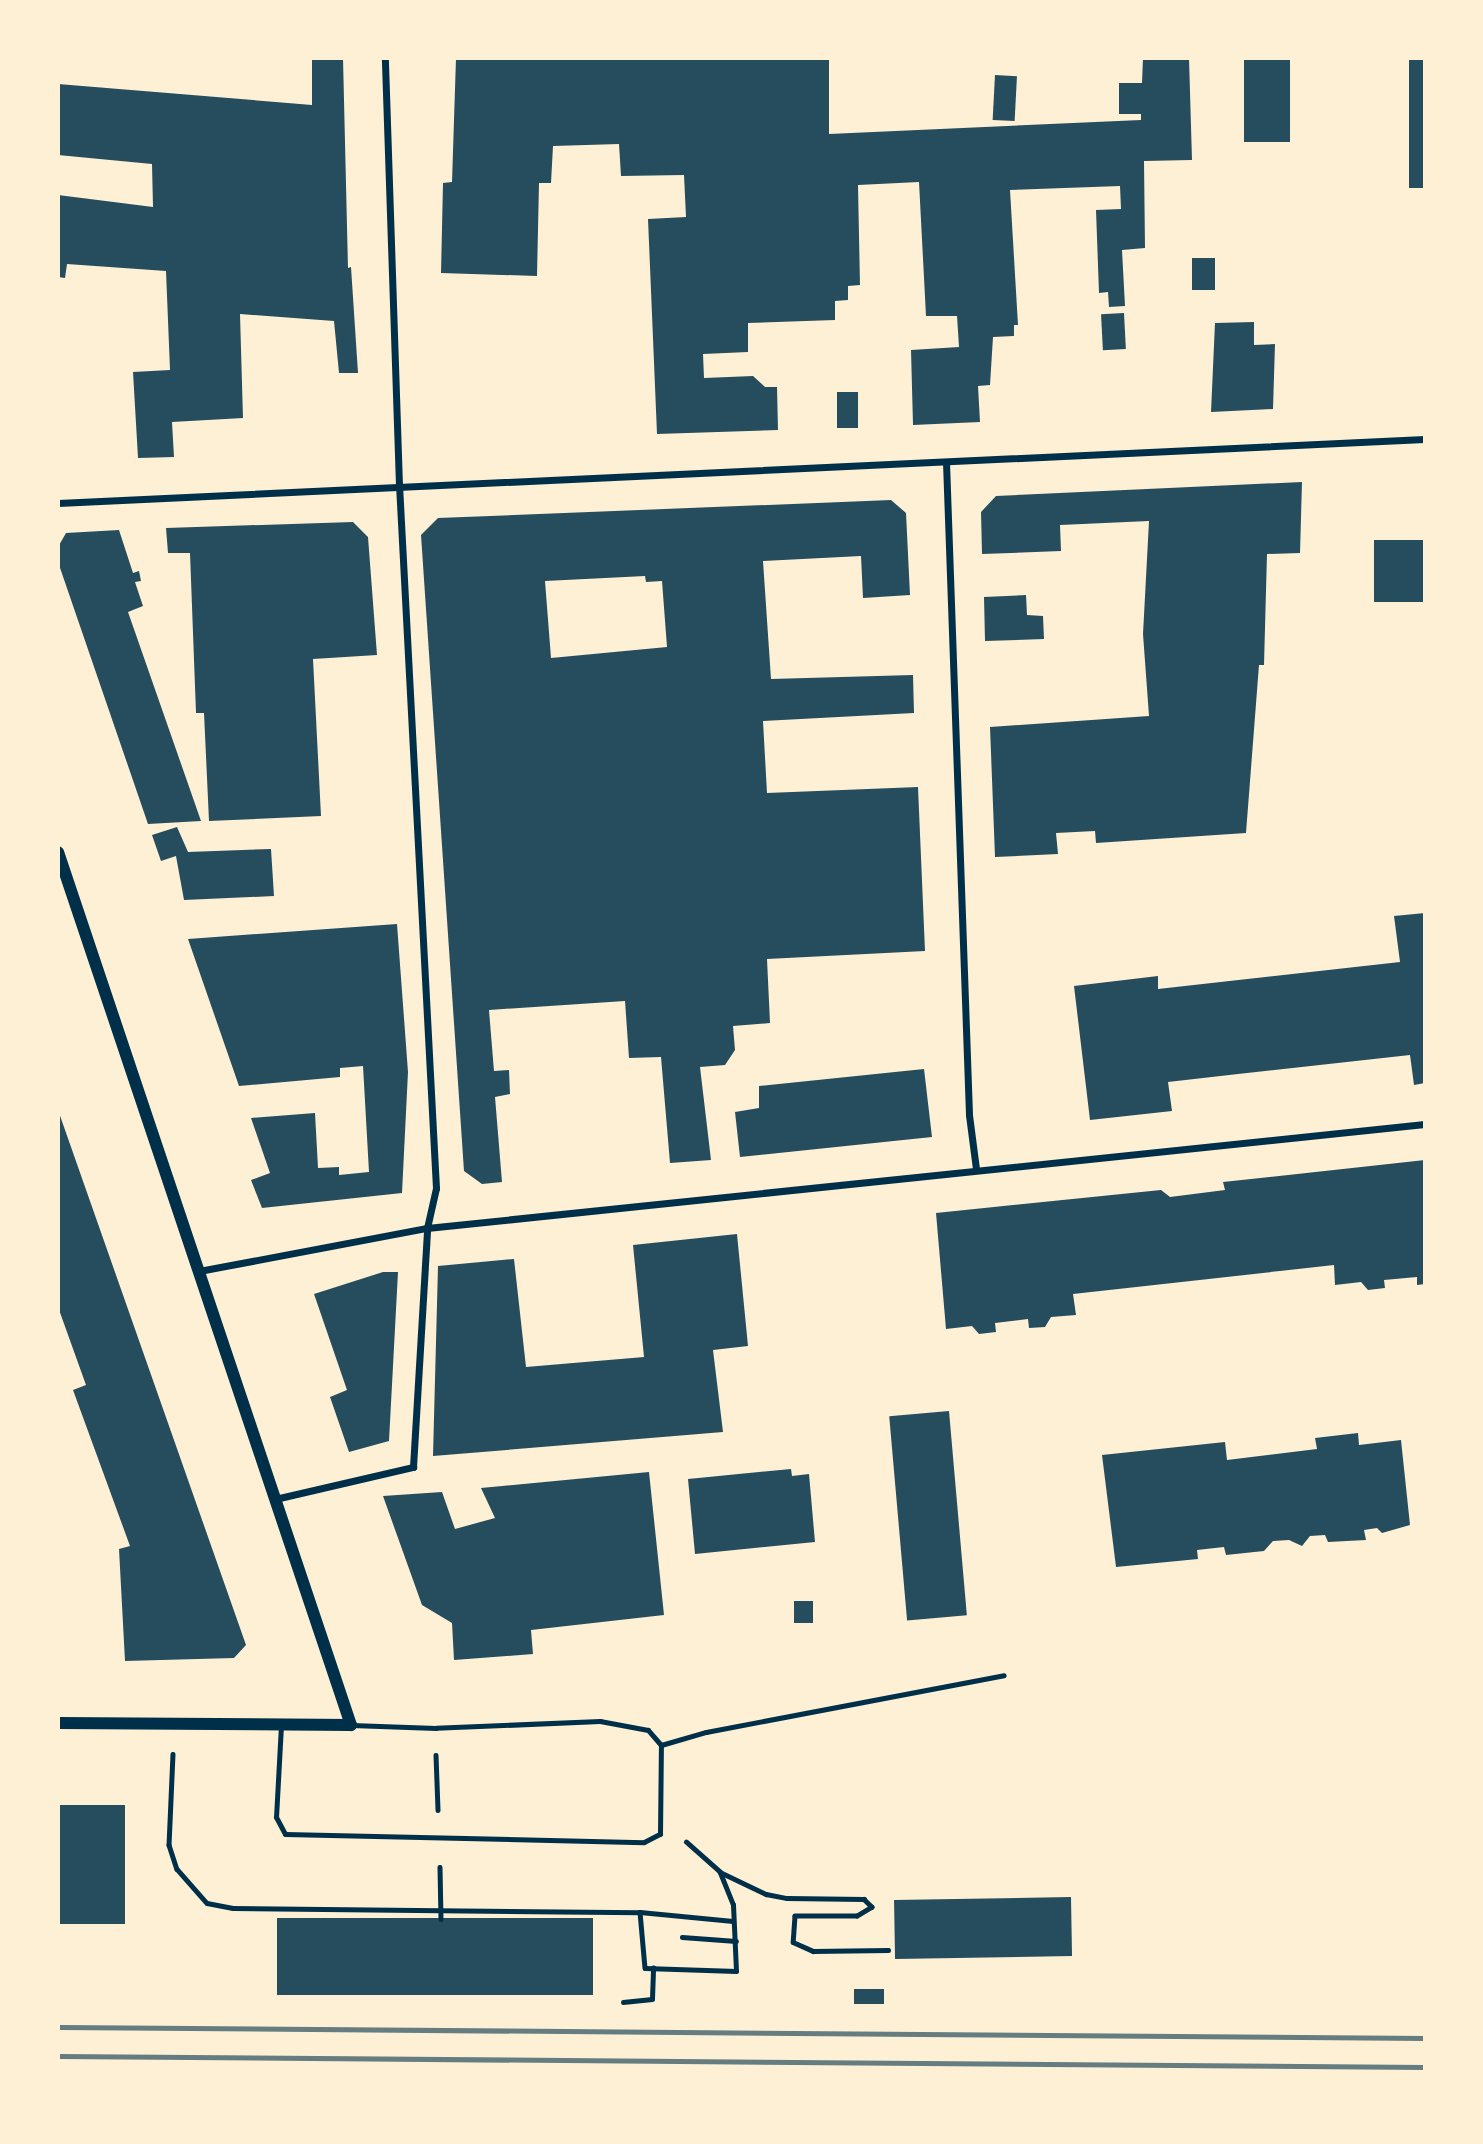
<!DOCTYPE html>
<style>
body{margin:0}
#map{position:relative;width:1483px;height:2144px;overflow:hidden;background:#fdf0d5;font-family:"Crimson Pro",serif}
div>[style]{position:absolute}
.building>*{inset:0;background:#264d5e;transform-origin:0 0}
.path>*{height:4.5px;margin:-2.25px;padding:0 2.25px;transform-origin:2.25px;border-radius:2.25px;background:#003049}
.service>*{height:5px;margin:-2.5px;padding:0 2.5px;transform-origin:2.5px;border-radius:2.5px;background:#003049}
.minor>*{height:7px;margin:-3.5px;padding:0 3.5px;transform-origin:3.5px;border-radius:3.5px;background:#003049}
.tertiary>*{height:12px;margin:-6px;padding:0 6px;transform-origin:6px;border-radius:6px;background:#003049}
.rail>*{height:5px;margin:-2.5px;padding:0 2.5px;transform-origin:2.5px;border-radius:2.5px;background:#657d81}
span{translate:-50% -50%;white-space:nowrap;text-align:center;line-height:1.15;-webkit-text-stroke:7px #fdf0d5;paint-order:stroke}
.frame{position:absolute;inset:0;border:60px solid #fdf0d5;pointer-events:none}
</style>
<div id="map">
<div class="building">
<div style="clip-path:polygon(307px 58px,343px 58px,348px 268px,351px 267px,358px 373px,339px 373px,334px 321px,240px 314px,243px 418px,172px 422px,174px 457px,138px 458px,133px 372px,170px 370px,166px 271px,67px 264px,65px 278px,58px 277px,58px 195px,153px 207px,152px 164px,58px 155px,58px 84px,312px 105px,312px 60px)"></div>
<div style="clip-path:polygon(456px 58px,829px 58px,829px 134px,1141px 120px,1141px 114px,1119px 114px,1119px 83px,1142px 83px,1143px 58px,1189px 58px,1192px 160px,1144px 161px,1145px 248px,1122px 250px,1125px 306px,1109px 307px,1108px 292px,1099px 293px,1096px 210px,1121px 209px,1120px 186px,1010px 190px,1018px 325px,1014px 325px,1014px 336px,993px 337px,990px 385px,978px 386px,980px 422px,913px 425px,911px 350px,959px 347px,957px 316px,926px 316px,919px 182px,858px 185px,860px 285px,848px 286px,848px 300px,835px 301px,835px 320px,748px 323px,748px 352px,703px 354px,704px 378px,753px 376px,765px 387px,777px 387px,778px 430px,657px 434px,648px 219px,686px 217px,684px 175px,621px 176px,619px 144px,553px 146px,551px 183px,539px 183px,537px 276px,441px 273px,443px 183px,452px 182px)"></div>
<div style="left:1244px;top:58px;width:46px;height:84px"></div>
<div style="left:1409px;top:58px;width:16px;height:130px"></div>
<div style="left:995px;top:75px;width:22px;height:45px;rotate:3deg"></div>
<div style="left:1192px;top:258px;width:23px;height:32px"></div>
<div style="left:1124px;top:313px;width:36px;height:23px;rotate:87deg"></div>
<div style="clip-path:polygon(1254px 322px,1254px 345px,1275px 344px,1273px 409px,1211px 412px,1215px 323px)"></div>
<div style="left:837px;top:392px;width:21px;height:36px"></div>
<div style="clip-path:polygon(1302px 482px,1300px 553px,1267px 554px,1264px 665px,1259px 665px,1246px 833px,1096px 843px,1095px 831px,1056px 833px,1058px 854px,995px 857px,990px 727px,1149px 716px,1143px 634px,1149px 521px,1060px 525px,1061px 551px,982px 554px,981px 512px,996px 496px)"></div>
<div style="clip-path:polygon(evenodd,891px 500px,906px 513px,910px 595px,863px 598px,861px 556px,763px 561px,771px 679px,913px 675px,914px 713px,763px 721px,767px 793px,918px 787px,925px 951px,767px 959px,770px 1023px,733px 1026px,735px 1050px,725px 1065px,700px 1067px,711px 1160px,670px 1163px,661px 1057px,629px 1058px,625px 1001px,489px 1010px,494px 1071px,509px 1070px,510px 1094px,495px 1097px,502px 1182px,482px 1184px,464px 1171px,421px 535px,438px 518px,891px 500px,645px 576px,646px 582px,662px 581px,667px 647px,551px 658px,545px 581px,645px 576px)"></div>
<div style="clip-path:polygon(353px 522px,368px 537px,377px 655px,313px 659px,321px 816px,209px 821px,204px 713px,196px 713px,190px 553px,168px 553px,166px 528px)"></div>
<div style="clip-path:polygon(119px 530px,133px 573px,139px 571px,141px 581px,135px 582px,143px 606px,128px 612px,201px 821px,148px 824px,58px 562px,58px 547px,66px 533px)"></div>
<div style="left:1425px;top:540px;width:62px;height:51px;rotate:90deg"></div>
<div style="clip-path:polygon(1026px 595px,1027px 615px,1043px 616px,1044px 639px,985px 641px,984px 597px)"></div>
<div style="clip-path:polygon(177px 827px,188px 852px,271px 849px,274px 896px,184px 900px,176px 856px,161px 861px,152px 835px)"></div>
<div style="clip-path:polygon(1425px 913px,1425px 1083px,1414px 1085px,1410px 1055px,1238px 1074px,1168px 1082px,1172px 1111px,1090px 1120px,1074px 986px,1158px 976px,1158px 989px,1400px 962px,1394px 916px)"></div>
<div style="clip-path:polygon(397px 924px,408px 1072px,402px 1193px,262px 1208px,251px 1180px,270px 1173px,251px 1118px,315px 1113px,318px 1168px,339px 1167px,339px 1175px,369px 1172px,363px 1066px,340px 1068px,340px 1077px,239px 1086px,188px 939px)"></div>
<div style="clip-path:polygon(924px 1069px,932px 1137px,740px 1157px,735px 1112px,759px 1108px,759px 1086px)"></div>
<div style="clip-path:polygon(58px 1110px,246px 1645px,234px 1658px,125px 1661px,119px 1549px,130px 1546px,73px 1390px,86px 1385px,58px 1307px)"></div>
<div style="clip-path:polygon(1425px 1160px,1425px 1284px,1417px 1285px,1417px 1277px,1384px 1280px,1385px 1288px,1368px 1290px,1361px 1282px,1335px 1285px,1334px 1265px,1073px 1294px,1076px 1315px,1051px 1317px,1045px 1327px,1029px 1328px,1028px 1319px,995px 1323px,996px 1332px,979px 1334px,972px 1326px,946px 1329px,936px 1213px,1161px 1190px,1170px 1197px,1225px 1190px,1223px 1182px)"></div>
<div style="clip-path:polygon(737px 1234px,748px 1346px,713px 1350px,723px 1432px,433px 1456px,438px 1266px,514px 1259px,526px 1367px,644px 1357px,633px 1245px)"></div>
<div style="clip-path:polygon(383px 1272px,398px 1272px,389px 1441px,349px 1452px,330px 1397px,347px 1390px,314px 1294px)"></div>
<div style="left:949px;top:1411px;width:205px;height:60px;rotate:85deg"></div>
<div style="clip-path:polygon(1358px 1433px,1359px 1445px,1401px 1440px,1410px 1525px,1382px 1533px,1377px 1528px,1364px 1530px,1366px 1540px,1328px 1542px,1325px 1535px,1310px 1536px,1302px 1546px,1289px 1540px,1273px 1541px,1264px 1551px,1226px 1555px,1224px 1547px,1197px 1550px,1198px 1559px,1116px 1567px,1102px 1455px,1225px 1442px,1227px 1460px,1317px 1449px,1315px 1438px)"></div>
<div style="clip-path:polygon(791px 1469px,792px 1476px,809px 1474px,815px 1542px,695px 1554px,688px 1479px)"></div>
<div style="clip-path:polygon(649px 1472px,664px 1615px,531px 1630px,533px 1654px,454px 1660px,452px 1623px,422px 1605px,383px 1496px,442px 1492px,455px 1529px,495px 1518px,481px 1488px)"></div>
<div style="left:794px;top:1601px;width:19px;height:22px"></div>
<div style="left:58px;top:1805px;width:67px;height:119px"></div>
<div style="left:1071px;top:1897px;width:59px;height:177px;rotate:89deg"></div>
<div style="left:277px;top:1918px;width:316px;height:77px"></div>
<div style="left:854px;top:1989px;width:30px;height:15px"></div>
</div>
<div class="path">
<div style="left:173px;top:1754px;width:91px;rotate:92.5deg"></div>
<div style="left:169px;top:1845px;width:25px;rotate:72deg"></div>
<div style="left:177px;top:1869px;width:45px;rotate:48.6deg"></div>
<div style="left:207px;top:1903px;width:26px;rotate:11deg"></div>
<div style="left:233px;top:1908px;width:407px;rotate:0.6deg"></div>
<div style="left:640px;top:1912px;width:56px;rotate:84.9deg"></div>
<div style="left:645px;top:1968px;width:91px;rotate:1.9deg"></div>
<div style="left:736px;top:1971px;width:66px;rotate:-92.6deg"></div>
<div style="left:733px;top:1905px;width:35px;rotate:-112deg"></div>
<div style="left:720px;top:1872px;width:45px;rotate:-138.6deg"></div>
<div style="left:436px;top:1755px;width:55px;rotate:87.9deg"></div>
<div style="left:440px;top:1867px;width:52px;rotate:88.9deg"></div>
<div style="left:720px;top:1872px;width:51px;rotate:25.6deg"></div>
<div style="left:766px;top:1894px;width:21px;rotate:11deg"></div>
<div style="left:787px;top:1898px;width:77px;rotate:0.7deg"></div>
<div style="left:864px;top:1899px;width:11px;rotate:45deg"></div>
<div style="left:872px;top:1907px;width:17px;rotate:149deg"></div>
<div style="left:857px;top:1916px;width:62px;rotate:180deg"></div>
<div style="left:795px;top:1916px;width:26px;rotate:94deg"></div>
<div style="left:793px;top:1942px;width:22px;rotate:24deg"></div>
<div style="left:813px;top:1951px;width:75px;rotate:-0.8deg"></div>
<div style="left:640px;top:1912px;width:93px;rotate:5.5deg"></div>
<div style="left:682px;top:1937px;width:54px;rotate:4.2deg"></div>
<div style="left:623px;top:2002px;width:29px;rotate:-6deg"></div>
<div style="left:652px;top:1999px;width:31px;rotate:-88deg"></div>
</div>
<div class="service">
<div style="left:281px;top:1725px;width:92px;rotate:93.1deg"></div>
<div style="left:276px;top:1817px;width:19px;rotate:62deg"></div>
<div style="left:285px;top:1834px;width:359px;rotate:1.3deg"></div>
<div style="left:644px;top:1842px;width:18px;rotate:-27deg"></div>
<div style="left:660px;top:1834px;width:89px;rotate:-89.4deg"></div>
<div style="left:661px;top:1745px;width:20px;rotate:-131deg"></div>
<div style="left:648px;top:1730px;width:49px;rotate:-169.4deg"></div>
<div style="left:600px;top:1721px;width:164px;rotate:177.6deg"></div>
<div style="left:436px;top:1728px;width:85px;rotate:-178deg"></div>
<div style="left:661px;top:1745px;width:47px;rotate:-16.1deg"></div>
<div style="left:706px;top:1732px;width:303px;rotate:-10.8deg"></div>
</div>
<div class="minor">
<div style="left:946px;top:462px;width:653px;rotate:87.98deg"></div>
<div style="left:969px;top:1115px;width:54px;rotate:82.6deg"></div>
<div style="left:58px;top:503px;width:1368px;rotate:-2.68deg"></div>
<div style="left:199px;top:1271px;width:232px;rotate:-10.7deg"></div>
<div style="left:427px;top:1228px;width:1003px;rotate:-5.95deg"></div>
<div style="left:275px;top:1499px;width:142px;rotate:-13.1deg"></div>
<div style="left:413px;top:1467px;width:239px;rotate:-86.6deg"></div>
<div style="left:427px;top:1228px;width:41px;rotate:-77.3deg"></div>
<div style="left:436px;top:1188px;width:704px;rotate:-93.01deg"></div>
<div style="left:399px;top:485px;width:427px;rotate:-91.9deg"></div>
</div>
<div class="tertiary">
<div style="left:58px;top:852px;width:921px;rotate:71.45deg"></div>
<div style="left:351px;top:1725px;width:293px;rotate:-179.6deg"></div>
</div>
<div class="rail">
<div style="left:58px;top:2027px;width:1367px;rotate:0.46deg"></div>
<div style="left:58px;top:2056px;width:1367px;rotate:0.46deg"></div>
</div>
<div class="frame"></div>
</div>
